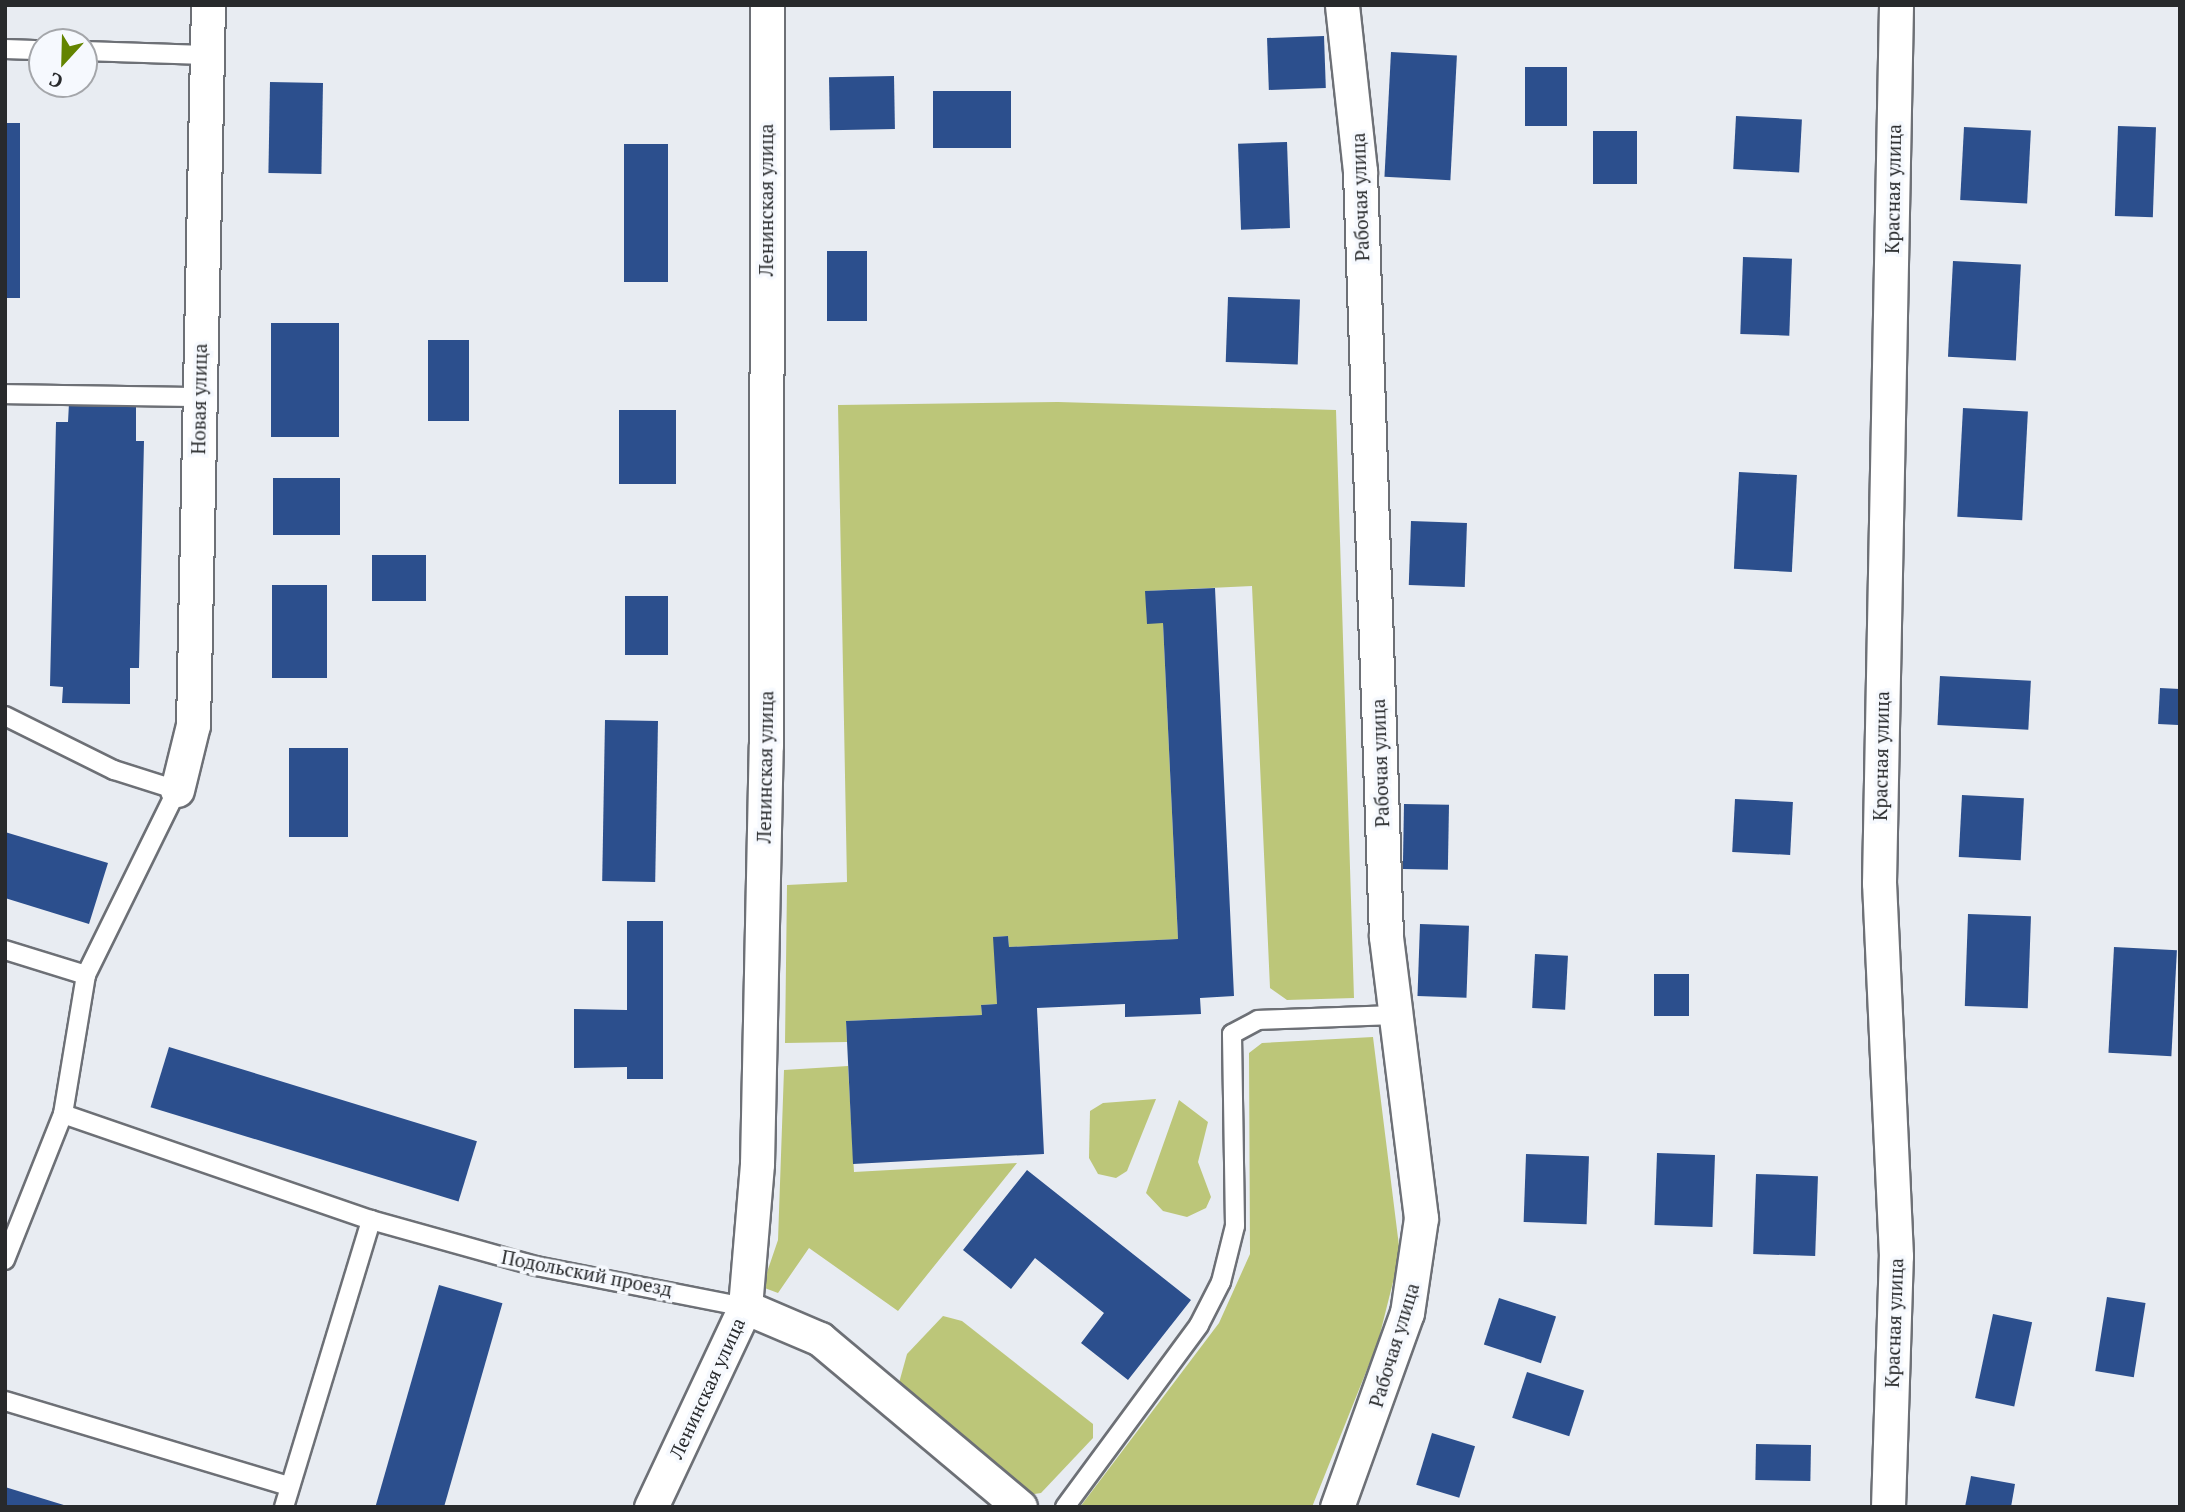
<!DOCTYPE html>
<meta charset="utf-8">
<style>
body{margin:0}
#map{position:relative;width:2185px;height:1512px;overflow:hidden;background:#e8ecf2;font-family:"PT Serif",serif}
div>[style]{position:absolute}
.green>*{inset:0;background:#bcc679}
.building>*{inset:0;background:#2c4f8d;transform-origin:0 0}
.roads{filter:drop-shadow(2px 0 #6d7076) drop-shadow(-2px 0 #6d7076) drop-shadow(0 2px #6d7076) drop-shadow(0 -2px #6d7076)}
.lane>*{height:18px;margin:-9px;padding:0 9px;transform-origin:9px;border-radius:9px;background:#fff}
.street>*{height:33px;margin:-16.5px;padding:0 16.5px;transform-origin:16.5px;border-radius:16.5px;background:#fff}
span{translate:-50% -50%;white-space:nowrap;text-align:center;line-height:1.15;-webkit-text-stroke:7px #f6f9fe;paint-order:stroke}
.street-label{font-size:19px;color:#282a2c}
.frame{position:absolute;inset:0;border:7px solid #282a2c;pointer-events:none}
.north{position:absolute;left:28px;top:28px;width:70px;height:70px;box-sizing:border-box;background:#f6f9fe;border:2px solid #a4a6aa;border-radius:50%;rotate:202deg;font-size:19px;font-weight:700;line-height:28px;text-align:center;color:#282a2c}
.north::after{content:'';display:block;margin:auto;width:24px;height:32px;background:#638400;clip-path:polygon(50% 0,100% 100%,50% 72%,0 100%)}
</style>
<div id="map">
<div class="green">
<div style="clip-path:polygon(1058px 402px,1336px 410px,1354px 998px,1287px 1000px,1270px 988px,1252px 586px,1146px 591px,1147px 623px,1163px 623px,1178px 939px,1009px 947px,1008px 936px,994px 937px,997px 1004px,981px 1005px,982px 1015px,846px 1021px,847px 1042px,785px 1043px,787px 885px,847px 882px,838px 405px)"></div>
<div style="clip-path:polygon(1373px 1037px,1400px 1254px,1378px 1342px,1312px 1507px,1080px 1507px,1219px 1323px,1250px 1254px,1249px 1053px,1262px 1043px)"></div>
<div style="clip-path:polygon(848px 1066px,854px 1172px,1017px 1163px,898px 1311px,809px 1248px,778px 1293px,762px 1287px,778px 1240px,784px 1070px)"></div>
<div style="clip-path:polygon(1156px 1099px,1127px 1171px,1116px 1178px,1098px 1174px,1089px 1158px,1090px 1111px,1103px 1103px)"></div>
<div style="clip-path:polygon(1179px 1100px,1208px 1122px,1198px 1162px,1211px 1197px,1206px 1208px,1187px 1217px,1163px 1211px,1146px 1193px)"></div>
<div style="clip-path:polygon(943px 1316px,962px 1321px,1093px 1424px,1093px 1438px,1041px 1493px,1028px 1495px,899px 1383px,907px 1354px)"></div>
</div>
<div class="building">
<div style="left:1324px;top:36px;width:52px;height:57px;rotate:88deg"></div>
<div style="left:1391px;top:52px;width:66px;height:125px;rotate:3deg"></div>
<div style="left:1525px;top:67px;width:42px;height:59px"></div>
<div style="left:894px;top:76px;width:53px;height:65px;rotate:89deg"></div>
<div style="left:270px;top:82px;width:53px;height:91px;rotate:1deg"></div>
<div style="left:933px;top:91px;width:78px;height:57px"></div>
<div style="left:1736px;top:116px;width:66px;height:53px;rotate:3deg"></div>
<div style="left:5px;top:123px;width:15px;height:175px"></div>
<div style="left:2118px;top:126px;width:38px;height:90px;rotate:2deg"></div>
<div style="left:1964px;top:127px;width:67px;height:73px;rotate:3deg"></div>
<div style="left:1593px;top:131px;width:44px;height:53px"></div>
<div style="left:1287px;top:142px;width:86px;height:49px;rotate:88deg"></div>
<div style="left:624px;top:144px;width:44px;height:138px"></div>
<div style="left:827px;top:251px;width:40px;height:70px"></div>
<div style="left:1743px;top:257px;width:49px;height:77px;rotate:2deg"></div>
<div style="left:1953px;top:261px;width:68px;height:96px;rotate:3deg"></div>
<div style="left:1228px;top:297px;width:72px;height:65px;rotate:2deg"></div>
<div style="left:271px;top:323px;width:68px;height:114px"></div>
<div style="left:428px;top:340px;width:41px;height:81px"></div>
<div style="clip-path:polygon(69px 403px,136px 405px,136px 441px,144px 441px,139px 668px,130px 668px,130px 704px,62px 703px,63px 687px,50px 686px,56px 422px,68px 422px)"></div>
<div style="left:1963px;top:408px;width:65px;height:109px;rotate:3deg"></div>
<div style="left:619px;top:410px;width:57px;height:74px"></div>
<div style="left:1739px;top:472px;width:58px;height:97px;rotate:3deg"></div>
<div style="left:273px;top:478px;width:67px;height:57px"></div>
<div style="left:1411px;top:521px;width:56px;height:64px;rotate:2deg"></div>
<div style="left:426px;top:555px;width:46px;height:54px;rotate:90deg"></div>
<div style="left:272px;top:585px;width:55px;height:93px"></div>
<div style="clip-path:polygon(1215px 588px,1234px 996px,1200px 998px,1201px 1014px,1125px 1017px,1125px 1004px,1037px 1008px,1044px 1154px,853px 1164px,846px 1021px,982px 1015px,981px 1005px,997px 1004px,993px 937px,1008px 936px,1009px 947px,1178px 939px,1163px 623px,1147px 624px,1145px 591px)"></div>
<div style="left:625px;top:596px;width:43px;height:59px"></div>
<div style="left:1940px;top:676px;width:91px;height:49px;rotate:3deg"></div>
<div style="left:2160px;top:688px;width:20px;height:36px;rotate:3deg"></div>
<div style="left:605px;top:720px;width:53px;height:161px;rotate:1deg"></div>
<div style="left:289px;top:748px;width:59px;height:89px"></div>
<div style="left:1962px;top:795px;width:62px;height:62px;rotate:3deg"></div>
<div style="left:1735px;top:799px;width:58px;height:53px;rotate:3deg"></div>
<div style="left:1404px;top:804px;width:45px;height:65px;rotate:1deg"></div>
<div style="clip-path:polygon(5px 832px,108px 863px,89px 924px,5px 898px)"></div>
<div style="left:1968px;top:914px;width:63px;height:92px;rotate:2deg"></div>
<div style="clip-path:polygon(627px 921px,663px 921px,663px 1079px,627px 1079px,627px 1067px,574px 1068px,574px 1009px,627px 1010px)"></div>
<div style="left:1420px;top:924px;width:49px;height:72px;rotate:2deg"></div>
<div style="left:2114px;top:947px;width:63px;height:106px;rotate:3deg"></div>
<div style="left:1535px;top:954px;width:33px;height:54px;rotate:3deg"></div>
<div style="left:1654px;top:974px;width:35px;height:42px"></div>
<div style="left:169px;top:1047px;width:322px;height:63px;rotate:17deg"></div>
<div style="left:1657px;top:1153px;width:58px;height:72px;rotate:2deg"></div>
<div style="left:1526px;top:1154px;width:63px;height:68px;rotate:2deg"></div>
<div style="clip-path:polygon(1027px 1170px,1191px 1300px,1128px 1380px,1081px 1343px,1104px 1313px,1035px 1258px,1011px 1289px,963px 1250px)"></div>
<div style="left:1756px;top:1174px;width:62px;height:80px;rotate:2deg"></div>
<div style="left:439px;top:1285px;width:66px;height:232px;rotate:16deg"></div>
<div style="left:2107px;top:1297px;width:39px;height:75px;rotate:9deg"></div>
<div style="left:1499px;top:1298px;width:60px;height:49px;rotate:18deg"></div>
<div style="left:1993px;top:1314px;width:40px;height:86px;rotate:12deg"></div>
<div style="left:1527px;top:1372px;width:60px;height:48px;rotate:18deg"></div>
<div style="left:1432px;top:1433px;width:45px;height:54px;rotate:17deg"></div>
<div style="left:1756px;top:1444px;width:55px;height:36px;rotate:1deg"></div>
<div style="clip-path:polygon(1971px 1476px,2015px 1484px,2011px 1507px,1965px 1507px)"></div>
<div style="clip-path:polygon(5px 1487px,67px 1506px,67px 1507px,5px 1507px)"></div>
</div>
<div class="roads">
<div class="lane">
<div style="left:5px;top:49px;width:37px;rotate:2deg"></div>
<div style="left:84px;top:51px;width:121px;rotate:1.9deg"></div>
<div style="left:5px;top:394px;width:194px;rotate:0.9deg"></div>
<div style="left:5px;top:716px;width:122px;rotate:26.4deg"></div>
<div style="left:114px;top:770px;width:66px;rotate:17.6deg"></div>
<div style="left:177px;top:790px;width:206px;rotate:116.2deg"></div>
<div style="left:86px;top:975px;width:141px;rotate:99.4deg"></div>
<div style="left:63px;top:1114px;width:157px;rotate:111.7deg"></div>
<div style="left:5px;top:950px;width:85px;rotate:17.2deg"></div>
<div style="left:63px;top:1114px;width:326px;rotate:19deg"></div>
<div style="left:371px;top:1220px;width:171px;rotate:15.6deg"></div>
<div style="left:536px;top:1266px;width:213px;rotate:11.1deg"></div>
<div style="left:5px;top:1401px;width:296px;rotate:16.7deg"></div>
<div style="left:284px;top:1507px;width:300px;rotate:-73.1deg"></div>
<div style="left:1065px;top:1507px;width:226px;rotate:-53.6deg"></div>
<div style="left:1199px;top:1325px;width:48px;rotate:-62.9deg"></div>
<div style="left:1221px;top:1282px;width:58px;rotate:-76deg"></div>
<div style="left:1235px;top:1226px;width:192px;rotate:-90.9deg"></div>
<div style="left:1232px;top:1034px;width:30px;rotate:-28deg"></div>
<div style="left:1258px;top:1020px;width:135px;rotate:-2.1deg"></div>
</div>
<div class="street">
<div style="left:177px;top:790px;width:67px;rotate:-76.2deg"></div>
<div style="left:193px;top:725px;width:720px;rotate:-88.81deg"></div>
<div style="left:745px;top:1307px;width:82px;rotate:23.1deg"></div>
<div style="left:820px;top:1339px;width:261px;rotate:40deg"></div>
<div style="left:651px;top:1507px;width:221px;rotate:-64.8deg"></div>
<div style="left:745px;top:1307px;width:144px;rotate:-85.2deg"></div>
<div style="left:757px;top:1164px;width:419px;rotate:-88.8deg"></div>
<div style="left:766px;top:745px;width:740px;rotate:-89.92deg"></div>
<div style="left:1337px;top:1507px;width:206px;rotate:-70.2deg"></div>
<div style="left:1407px;top:1313px;width:96px;rotate:-81.6deg"></div>
<div style="left:1421px;top:1218px;width:284px;rotate:-97.1deg"></div>
<div style="left:1386px;top:936px;width:765px;rotate:-91.95deg"></div>
<div style="left:1360px;top:171px;width:167px;rotate:-96.2deg"></div>
<div style="left:1888px;top:1507px;width:251px;rotate:-88.2deg"></div>
<div style="left:1896px;top:1256px;width:373px;rotate:-92.6deg"></div>
<div style="left:1879px;top:883px;width:878px;rotate:-88.89deg"></div>
</div>
</div>
<div class="street-label">
<span style="left:1893px;top:189px;rotate:-89deg">Красная улица</span>
<span style="left:1360px;top:197px;rotate:-92deg">Рабочая улица</span>
<span style="left:766px;top:200px;rotate:-90deg">Ленинская улица</span>
<span style="left:199px;top:399px;rotate:-89deg">Новая улица</span>
<span style="left:1881px;top:756px;rotate:-89deg">Красная улица</span>
<span style="left:1380px;top:763px;rotate:-92deg">Рабочая улица</span>
<span style="left:765px;top:767px;rotate:-89deg">Ленинская улица</span>
<span style="left:587px;top:1273px;rotate:11deg">Подольский проезд</span>
<span style="left:1894px;top:1323px;rotate:-88deg">Красная улица</span>
<span style="left:1394px;top:1345px;rotate:-73deg">Рабочая улица</span>
<span style="left:707px;top:1388px;rotate:-65deg">Ленинская улица</span>
</div>
<div class="frame"></div>
<div class="north">С</div>
</div>
